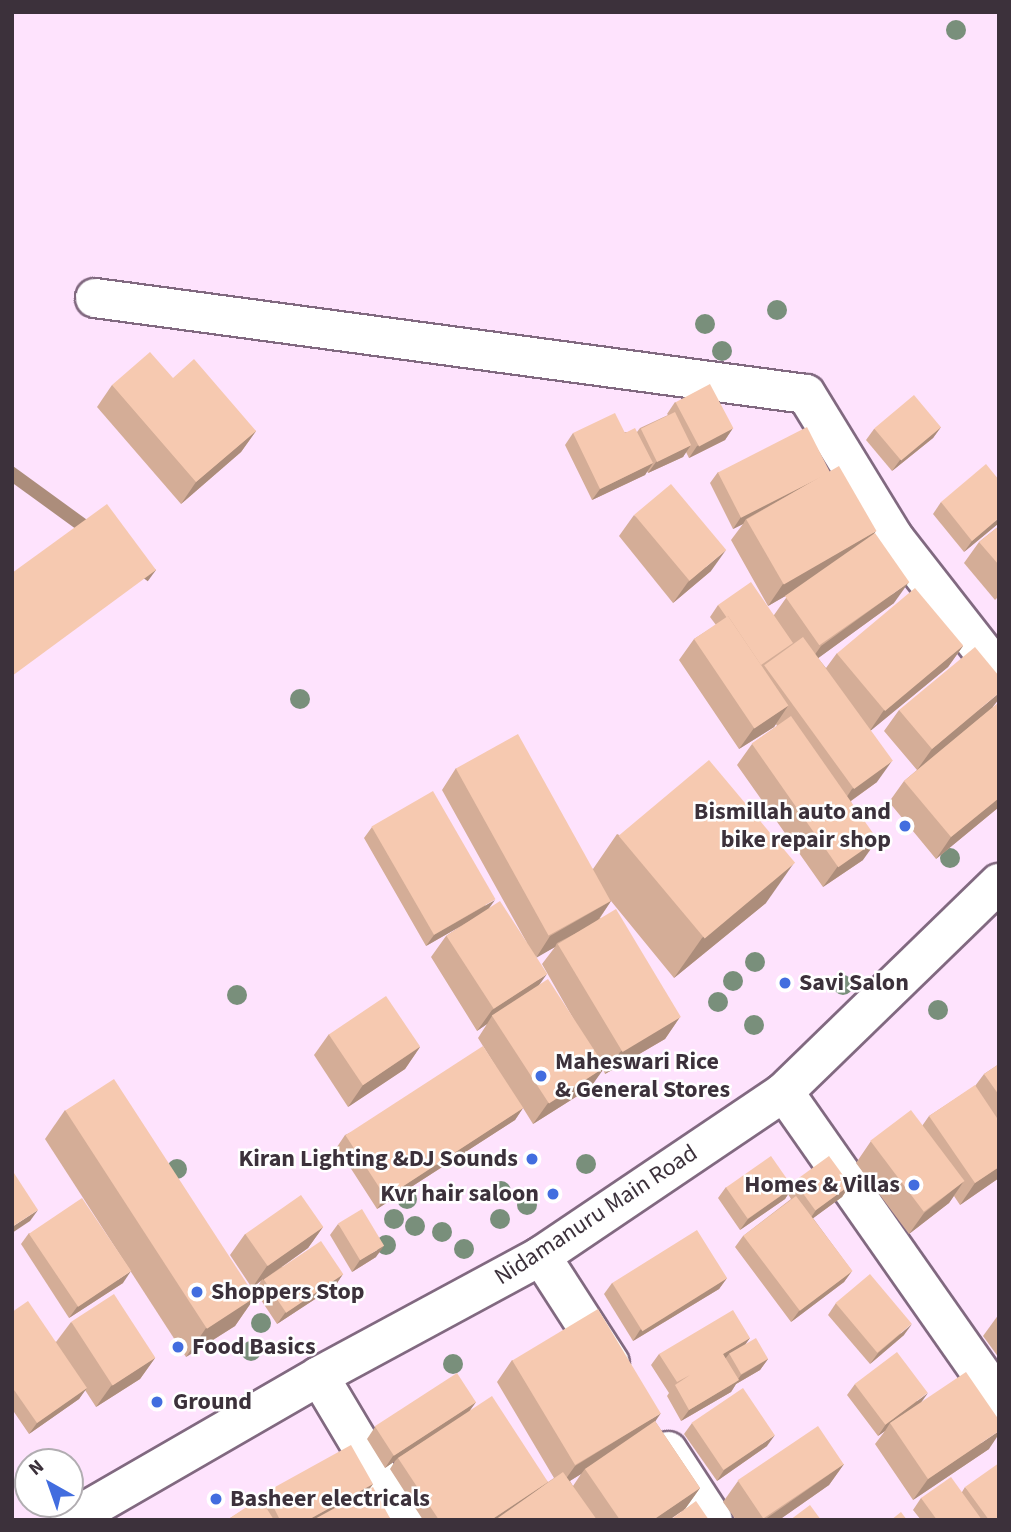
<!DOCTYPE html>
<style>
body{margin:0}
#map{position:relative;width:1011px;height:1532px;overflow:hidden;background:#fee3fd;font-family:"Source Sans 3",sans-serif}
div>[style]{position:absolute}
.roads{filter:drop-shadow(2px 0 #816980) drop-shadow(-2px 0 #816980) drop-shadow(0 2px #816980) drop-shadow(0 -2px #816980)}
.minor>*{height:38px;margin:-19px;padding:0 19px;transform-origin:19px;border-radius:19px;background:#fff}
.secondary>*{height:38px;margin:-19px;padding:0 19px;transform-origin:19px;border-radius:19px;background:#fff}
.trees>*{width:20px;height:20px;margin:-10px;border-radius:50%;background:#798f7b}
.wall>*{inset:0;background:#d4ad97}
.shaded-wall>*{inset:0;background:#ac8d7b;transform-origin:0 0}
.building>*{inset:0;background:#f6c9b0;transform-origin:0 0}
.dots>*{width:19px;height:19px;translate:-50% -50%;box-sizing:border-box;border:4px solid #fff;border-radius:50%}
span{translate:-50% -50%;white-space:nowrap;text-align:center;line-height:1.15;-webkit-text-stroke:5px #fff;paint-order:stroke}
.poi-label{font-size:24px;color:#3c313b;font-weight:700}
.right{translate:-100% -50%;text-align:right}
.left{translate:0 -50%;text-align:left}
.street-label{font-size:24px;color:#3c313b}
.frame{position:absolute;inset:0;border:14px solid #3c313b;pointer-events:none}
.north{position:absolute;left:14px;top:1448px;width:70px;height:70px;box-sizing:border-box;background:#fff;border:2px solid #b1adb1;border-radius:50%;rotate:320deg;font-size:19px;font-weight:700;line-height:28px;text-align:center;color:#3c313b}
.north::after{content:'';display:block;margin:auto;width:24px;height:32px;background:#426ddf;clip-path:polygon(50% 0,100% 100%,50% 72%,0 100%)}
</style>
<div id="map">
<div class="roads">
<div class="minor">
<div style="left:95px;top:298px;width:717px;rotate:7.69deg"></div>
<div style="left:806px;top:394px;width:170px;rotate:58.5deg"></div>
<div style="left:895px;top:539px;width:169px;rotate:52deg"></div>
<div style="left:784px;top:1092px;width:375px;rotate:55deg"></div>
<div style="left:541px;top:1256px;width:127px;rotate:57.2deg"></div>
<div style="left:319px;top:1376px;width:168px;rotate:59.2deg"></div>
<div style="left:668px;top:1451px;width:82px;rotate:56.9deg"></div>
</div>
<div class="secondary">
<div style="left:70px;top:1520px;width:288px;rotate:-30deg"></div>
<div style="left:319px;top:1376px;width:252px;rotate:-28.4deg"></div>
<div style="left:541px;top:1256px;width:293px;rotate:-34deg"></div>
<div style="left:784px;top:1092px;width:300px;rotate:-44.2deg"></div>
</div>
</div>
<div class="trees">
<div style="left:956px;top:30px"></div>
<div style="left:777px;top:310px"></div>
<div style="left:705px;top:324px"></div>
<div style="left:722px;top:351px"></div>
<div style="left:300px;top:699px"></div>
<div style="left:950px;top:858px"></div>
<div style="left:755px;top:962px"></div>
<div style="left:733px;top:981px"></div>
<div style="left:843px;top:985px"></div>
<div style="left:237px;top:995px"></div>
<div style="left:718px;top:1002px"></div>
<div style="left:938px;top:1010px"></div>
<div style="left:754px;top:1025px"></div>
<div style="left:586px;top:1164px"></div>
<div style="left:177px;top:1169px"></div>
<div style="left:501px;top:1191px"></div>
<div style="left:407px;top:1199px"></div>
<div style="left:527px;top:1205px"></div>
<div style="left:394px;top:1219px"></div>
<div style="left:500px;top:1219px"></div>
<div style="left:415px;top:1226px"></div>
<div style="left:442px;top:1232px"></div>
<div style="left:386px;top:1245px"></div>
<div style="left:464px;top:1249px"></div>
<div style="left:261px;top:1323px"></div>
<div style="left:251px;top:1351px"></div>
<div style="left:453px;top:1364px"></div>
</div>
<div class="wall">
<div style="clip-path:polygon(173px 378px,256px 431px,241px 452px,181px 504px,97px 407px,112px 385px)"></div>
<div style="clip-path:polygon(675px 402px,733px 428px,725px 440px,689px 458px,686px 452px,683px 457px,648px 473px,647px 471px,645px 475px,592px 500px,565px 445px,573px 433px,637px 432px,640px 428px,668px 415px,667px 414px)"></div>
<div style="clip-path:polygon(941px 427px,933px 438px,892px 471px,866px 440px,874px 429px)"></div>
<div style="clip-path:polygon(718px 472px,830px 472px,874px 534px,894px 603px,818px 658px,826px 668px,837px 653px,963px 646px,948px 667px,870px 731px,877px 782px,851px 801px,863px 860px,823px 887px,737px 765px,752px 744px,777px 726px,776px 724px,774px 727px,739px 749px,679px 660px,694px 639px,716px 625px,710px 617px,718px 605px,774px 615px,786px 598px,802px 586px,768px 606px,731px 540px,743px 524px,733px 529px,710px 483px)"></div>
<div style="clip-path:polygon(941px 502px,999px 523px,964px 552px,933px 514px)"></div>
<div style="clip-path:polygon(634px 515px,711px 571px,673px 603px,619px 536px)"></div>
<div style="clip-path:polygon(999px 526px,999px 596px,995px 600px,964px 563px,979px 542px)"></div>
<div style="clip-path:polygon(993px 707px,999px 807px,936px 859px,889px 802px,904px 781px,917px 770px,884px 731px,899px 710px)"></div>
<div style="clip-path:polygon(evenodd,456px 768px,593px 869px,617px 834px,766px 903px,674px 978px,611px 901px,600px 918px,680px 1017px,665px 1039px,605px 1074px,603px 1069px,590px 1088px,533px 1124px,523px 1108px,515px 1120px,377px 1209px,337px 1147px,345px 1135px,496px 1067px,478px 1038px,487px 1024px,477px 1031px,431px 957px,446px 936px,461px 926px,426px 946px,364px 838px,372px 827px,489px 908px,527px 943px,442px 790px,456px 768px,555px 947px,542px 964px,574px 1020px,539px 985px,536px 957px,555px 947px)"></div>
<div style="clip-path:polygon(329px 1034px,420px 1047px,405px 1069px,348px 1107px,314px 1055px)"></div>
<div style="clip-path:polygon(999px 1064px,999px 1178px,960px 1205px,954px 1196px,949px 1203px,909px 1234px,856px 1163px,871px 1141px,922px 1126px,929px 1116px,975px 1086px,984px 1074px)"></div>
<div style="clip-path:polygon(65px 1110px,255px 1297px,235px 1326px,186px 1357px,45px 1139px)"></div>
<div style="clip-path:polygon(794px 1181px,850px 1185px,842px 1197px,813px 1218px,852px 1271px,844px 1282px,791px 1322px,735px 1247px,743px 1236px,791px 1199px,788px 1194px,785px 1199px,740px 1230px,718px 1198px,726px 1187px,791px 1185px)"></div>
<div style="clip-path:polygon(338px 1224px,376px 1257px,352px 1272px,330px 1235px)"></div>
<div style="clip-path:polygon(323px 1227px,308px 1248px,282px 1267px,343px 1274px,335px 1286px,277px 1324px,255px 1291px,261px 1281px,252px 1288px,230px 1255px,245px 1234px)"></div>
<div style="clip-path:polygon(29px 1233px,123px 1283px,69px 1318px,21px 1244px)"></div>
<div style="clip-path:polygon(727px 1278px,719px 1289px,633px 1341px,604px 1294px,612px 1283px)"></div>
<div style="clip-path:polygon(836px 1303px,904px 1335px,870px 1364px,828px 1315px)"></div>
<div style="clip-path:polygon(12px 1312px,56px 1342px,71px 1322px,155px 1358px,140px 1379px,96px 1407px,85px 1390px,79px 1399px,29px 1434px,14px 1412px,12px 1414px)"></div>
<div style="clip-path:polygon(999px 1314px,999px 1358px,983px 1336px)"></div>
<div style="clip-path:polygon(750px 1338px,745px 1344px,768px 1359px,760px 1370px,736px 1384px,731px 1392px,681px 1421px,667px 1396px,669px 1393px,651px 1365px,659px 1354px)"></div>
<div style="clip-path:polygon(evenodd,512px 1360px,655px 1421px,700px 1488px,685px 1509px,669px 1520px,423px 1520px,390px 1469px,395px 1461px,385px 1468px,367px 1439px,375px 1427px,476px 1402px,470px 1410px,548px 1482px,554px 1478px,497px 1382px,512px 1360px,581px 1474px,573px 1486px,570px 1481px,581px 1474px)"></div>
<div style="clip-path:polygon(855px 1384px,922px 1402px,989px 1449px,913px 1500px,875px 1444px,885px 1431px,878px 1436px,847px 1395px)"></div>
<div style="clip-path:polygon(692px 1423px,767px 1446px,717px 1481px,684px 1434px)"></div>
<div style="clip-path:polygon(844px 1464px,829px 1485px,779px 1520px,736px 1520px,723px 1502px,738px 1481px)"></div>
<div style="clip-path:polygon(373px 1484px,369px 1489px,391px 1520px,227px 1520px,261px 1499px,266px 1492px)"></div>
<div style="clip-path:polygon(965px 1487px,999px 1520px,921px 1520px,913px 1510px,921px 1498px,962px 1492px)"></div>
</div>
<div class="shaded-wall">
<div style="clip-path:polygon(941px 427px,933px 438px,892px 471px,900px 460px)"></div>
<div style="clip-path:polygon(733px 428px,725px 440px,689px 458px,697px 446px)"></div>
<div style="clip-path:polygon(256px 431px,241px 452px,181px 504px,196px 482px)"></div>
<div style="clip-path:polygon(691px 445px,683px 457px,648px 473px,656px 462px)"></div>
<div style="clip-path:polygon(653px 463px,645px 475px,592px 500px,600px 489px)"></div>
<div style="clip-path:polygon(830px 472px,746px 519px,743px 524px,733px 529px,741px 517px)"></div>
<div style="clip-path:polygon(999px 518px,999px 523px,964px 552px,972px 541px)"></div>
<div style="clip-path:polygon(876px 531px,861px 553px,768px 606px,783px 584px)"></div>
<div style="clip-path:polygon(726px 550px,711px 571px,673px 603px,688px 582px)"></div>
<div style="left:156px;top:570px;width:14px;height:179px;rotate:126deg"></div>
<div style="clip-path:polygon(909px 582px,894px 603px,806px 667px,821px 646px)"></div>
<div style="clip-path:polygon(963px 646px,948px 667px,869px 732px,884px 710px)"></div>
<div style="clip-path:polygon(999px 693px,999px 699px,992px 708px,917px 770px,932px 749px)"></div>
<div style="clip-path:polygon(788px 706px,774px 727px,739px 749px,754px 728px)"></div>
<div style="clip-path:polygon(892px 761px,877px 782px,838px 810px,852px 789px)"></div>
<div style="clip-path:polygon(999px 798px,999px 807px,936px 859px,951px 837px)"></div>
<div style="clip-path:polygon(878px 839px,863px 860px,823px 887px,838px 866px)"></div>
<div style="clip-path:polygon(794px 863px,766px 903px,674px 978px,702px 938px)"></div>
<div style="clip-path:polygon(495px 900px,487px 911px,426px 946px,434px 935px)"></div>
<div style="clip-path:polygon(611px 901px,596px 923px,557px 943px,555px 947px,536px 958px,550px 936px)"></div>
<div style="clip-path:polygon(547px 974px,532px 995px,492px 1016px,487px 1024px,477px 1031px,492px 1010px)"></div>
<div style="clip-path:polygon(680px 1017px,665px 1039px,605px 1074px,620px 1052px)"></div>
<div style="clip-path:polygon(420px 1047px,405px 1069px,348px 1107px,363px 1085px)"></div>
<div style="clip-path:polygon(605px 1067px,590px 1088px,533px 1124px,548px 1103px)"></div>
<div style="clip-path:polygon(523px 1108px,515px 1120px,377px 1209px,385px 1198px)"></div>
<div style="clip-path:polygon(999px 1167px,999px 1178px,960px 1205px,975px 1183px)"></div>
<div style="clip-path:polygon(964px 1181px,949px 1203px,909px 1234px,924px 1213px)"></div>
<div style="clip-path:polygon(850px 1185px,842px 1197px,808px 1222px,816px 1210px)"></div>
<div style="clip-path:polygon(793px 1187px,785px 1199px,740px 1230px,748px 1219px)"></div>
<div style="clip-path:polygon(38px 1210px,30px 1221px,12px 1233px,12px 1227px)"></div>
<div style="clip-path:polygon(323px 1227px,308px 1248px,263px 1280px,263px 1279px,252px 1288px,267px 1266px)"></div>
<div style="clip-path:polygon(384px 1246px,376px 1257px,352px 1272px,360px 1260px)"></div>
<div style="clip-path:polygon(131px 1271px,123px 1283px,69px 1318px,77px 1307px)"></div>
<div style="clip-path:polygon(852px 1271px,844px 1282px,791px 1322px,799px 1311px)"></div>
<div style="clip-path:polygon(343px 1274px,335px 1286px,277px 1324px,285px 1313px)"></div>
<div style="clip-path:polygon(727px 1278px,719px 1289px,633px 1341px,640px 1330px)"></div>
<div style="clip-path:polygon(255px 1297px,235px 1326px,186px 1357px,206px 1328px)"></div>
<div style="clip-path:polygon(912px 1324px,904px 1335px,870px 1364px,878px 1353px)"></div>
<div style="clip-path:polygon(750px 1338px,742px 1349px,729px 1354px,725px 1359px,723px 1354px)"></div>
<div style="clip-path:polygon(155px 1358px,140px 1379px,96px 1407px,111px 1386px)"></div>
<div style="clip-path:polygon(768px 1359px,760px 1370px,736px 1384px,731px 1392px,681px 1421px,689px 1410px,736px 1382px,741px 1375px)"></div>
<div style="clip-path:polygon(87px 1388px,79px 1399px,29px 1434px,37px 1423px)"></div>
<div style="clip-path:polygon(928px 1393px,920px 1404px,890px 1423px,885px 1431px,878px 1436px,886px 1424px)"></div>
<div style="clip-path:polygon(476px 1402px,468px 1413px,398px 1458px,395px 1461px,385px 1468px,393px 1456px)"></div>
<div style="clip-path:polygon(661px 1413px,646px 1435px,585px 1469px,581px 1474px,560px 1487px,575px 1466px)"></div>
<div style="clip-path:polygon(999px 1431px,999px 1434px,989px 1449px,913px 1500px,928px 1479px)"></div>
<div style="clip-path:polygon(775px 1435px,767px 1446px,717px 1481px,724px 1470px)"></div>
<div style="clip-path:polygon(844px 1464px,829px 1485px,779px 1520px,764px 1520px)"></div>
<div style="clip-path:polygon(548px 1482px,500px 1520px,491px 1520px)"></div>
<div style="clip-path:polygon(373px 1484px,365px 1495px,321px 1520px,308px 1520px)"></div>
<div style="clip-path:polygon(700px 1488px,685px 1509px,669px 1520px,653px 1520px)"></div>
</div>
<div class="building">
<div style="clip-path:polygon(150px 352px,173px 378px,194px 359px,256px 431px,196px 482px,112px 385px)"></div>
<div style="left:710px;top:384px;width:50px;height:39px;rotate:62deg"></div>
<div style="left:914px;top:395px;width:42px;height:52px;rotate:50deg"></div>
<div style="left:675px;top:412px;width:37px;height:38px;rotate:64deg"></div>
<div style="clip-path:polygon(615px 413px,625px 433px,635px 428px,653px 463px,600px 489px,573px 433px)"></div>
<div style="left:807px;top:427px;width:51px;height:100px;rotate:63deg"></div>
<div style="clip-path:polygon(986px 464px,999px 480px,999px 518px,972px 541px,941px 502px)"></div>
<div style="left:839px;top:466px;width:75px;height:107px;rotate:60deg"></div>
<div style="left:671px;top:484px;width:86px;height:48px;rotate:50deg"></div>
<div style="clip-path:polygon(107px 504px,156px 570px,12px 676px,12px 573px)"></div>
<div style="clip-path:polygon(999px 526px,999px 565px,979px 542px)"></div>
<div style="left:875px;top:533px;width:60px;height:110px;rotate:55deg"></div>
<div style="clip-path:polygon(751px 582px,793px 643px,761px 665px,728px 616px,727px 618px,718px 605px)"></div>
<div style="left:915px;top:588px;width:75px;height:102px;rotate:50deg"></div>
<div style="left:728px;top:616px;width:108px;height:41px;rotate:56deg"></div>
<div style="left:803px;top:637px;width:153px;height:48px;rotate:54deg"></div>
<div style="clip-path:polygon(975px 647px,999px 676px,999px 693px,932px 749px,899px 710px)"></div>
<div style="clip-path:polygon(999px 702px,999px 798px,951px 837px,904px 781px)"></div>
<div style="left:791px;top:716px;width:151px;height:48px;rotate:55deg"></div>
<div style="left:518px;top:734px;width:191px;height:71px;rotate:61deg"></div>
<div style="left:709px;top:760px;width:134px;height:118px;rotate:50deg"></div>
<div style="left:433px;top:791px;width:125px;height:71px;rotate:60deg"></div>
<div style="left:500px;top:901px;width:87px;height:64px;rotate:57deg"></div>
<div style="left:616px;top:909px;width:126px;height:68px;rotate:59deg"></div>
<div style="left:548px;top:979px;width:105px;height:67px;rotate:57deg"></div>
<div style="left:386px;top:996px;width:61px;height:69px;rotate:56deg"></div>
<div style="left:483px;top:1046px;width:74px;height:164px;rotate:57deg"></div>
<div style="clip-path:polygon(999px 1064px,999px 1095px,984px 1074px)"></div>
<div style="left:114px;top:1079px;width:260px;height:58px;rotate:57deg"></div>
<div style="clip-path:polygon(975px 1085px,999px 1121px,999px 1167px,975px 1183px,929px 1116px)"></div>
<div style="left:911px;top:1110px;width:89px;height:51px;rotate:53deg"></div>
<div style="left:771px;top:1156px;width:38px;height:55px;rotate:55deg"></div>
<div style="left:829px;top:1156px;width:36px;height:43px;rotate:54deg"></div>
<div style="clip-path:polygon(12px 1170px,38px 1210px,12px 1227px)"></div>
<div style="left:301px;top:1195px;width:39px;height:68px;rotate:55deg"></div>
<div style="left:796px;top:1196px;width:94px;height:66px;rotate:53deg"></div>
<div style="left:82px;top:1198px;width:88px;height:64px;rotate:56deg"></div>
<div style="left:362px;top:1209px;width:43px;height:28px;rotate:59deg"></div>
<div style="left:697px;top:1230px;width:57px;height:100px;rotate:58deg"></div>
<div style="left:321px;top:1241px;width:40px;height:69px;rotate:56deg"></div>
<div style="left:870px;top:1274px;width:65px;height:45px;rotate:50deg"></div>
<div style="left:114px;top:1294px;width:76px;height:51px;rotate:57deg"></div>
<div style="clip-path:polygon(28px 1301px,87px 1388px,37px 1423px,12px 1387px,12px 1312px)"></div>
<div style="left:598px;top:1309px;width:122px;height:100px;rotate:59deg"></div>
<div style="clip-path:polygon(733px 1310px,750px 1338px,723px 1354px,739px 1380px,689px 1410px,675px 1385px,690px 1375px,677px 1382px,659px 1354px)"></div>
<div style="left:756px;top:1338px;width:24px;height:31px;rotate:60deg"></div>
<div style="left:897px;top:1352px;width:51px;height:53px;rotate:53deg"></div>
<div style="clip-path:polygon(966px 1372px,999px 1420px,999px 1431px,928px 1479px,890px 1423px)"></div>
<div style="left:457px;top:1373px;width:35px;height:98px;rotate:57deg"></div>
<div style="left:743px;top:1388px;width:57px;height:62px;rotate:56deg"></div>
<div style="clip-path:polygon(492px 1396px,548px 1482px,491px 1520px,439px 1520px,398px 1458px)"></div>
<div style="clip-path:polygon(655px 1421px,700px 1488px,653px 1520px,620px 1520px,585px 1469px)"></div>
<div style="left:818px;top:1426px;width:46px;height:97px;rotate:56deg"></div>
<div style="clip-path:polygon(351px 1445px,373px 1484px,308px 1520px,280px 1520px,266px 1492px)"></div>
<div style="clip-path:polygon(999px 1463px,999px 1520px,989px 1520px,965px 1487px)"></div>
<div style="clip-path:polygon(563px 1472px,597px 1520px,495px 1520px)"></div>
<div style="clip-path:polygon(951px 1477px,982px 1520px,937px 1520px,921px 1498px)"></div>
<div style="clip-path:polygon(373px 1487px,391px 1520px,313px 1520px)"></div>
<div style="clip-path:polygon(260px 1498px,274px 1520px,227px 1520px)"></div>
<div style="clip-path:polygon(696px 1501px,709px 1520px,670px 1520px)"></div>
<div style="clip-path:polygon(810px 1505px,821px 1520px,790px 1520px)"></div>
<div style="clip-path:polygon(901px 1512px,907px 1520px,891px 1520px)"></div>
</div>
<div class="dots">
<div style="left:905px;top:826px;background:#426ddf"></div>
<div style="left:785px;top:983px;background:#426ddf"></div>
<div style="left:541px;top:1076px;background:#426ddf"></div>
<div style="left:532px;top:1159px;background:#426ddf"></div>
<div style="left:914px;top:1185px;background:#426ddf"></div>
<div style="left:553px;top:1194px;background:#426ddf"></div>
<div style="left:197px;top:1292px;background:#426ddf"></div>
<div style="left:178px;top:1347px;background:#426ddf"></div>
<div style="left:157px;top:1402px;background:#426ddf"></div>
<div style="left:216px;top:1499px;background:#426ddf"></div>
</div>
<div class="poi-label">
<span class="right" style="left:891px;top:826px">Bismillah auto and<br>bike repair shop</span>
<span class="left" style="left:799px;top:983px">Savi Salon</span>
<span class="left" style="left:555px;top:1076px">Maheswari Rice<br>&amp; General Stores</span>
<span class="right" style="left:518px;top:1159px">Kiran Lighting &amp;DJ Sounds</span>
<span class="right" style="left:900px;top:1185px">Homes &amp; Villas</span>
<span class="right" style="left:539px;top:1194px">Kvr hair saloon</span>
<span class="left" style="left:211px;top:1292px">Shoppers Stop</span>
<span class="left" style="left:192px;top:1347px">Food Basics</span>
<span class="left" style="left:173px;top:1402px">Ground</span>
<span class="left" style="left:230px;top:1499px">Basheer electricals</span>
</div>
<div class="street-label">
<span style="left:596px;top:1215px;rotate:-33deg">Nidamanuru Main Road</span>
</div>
<div class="frame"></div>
<div class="north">N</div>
</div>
